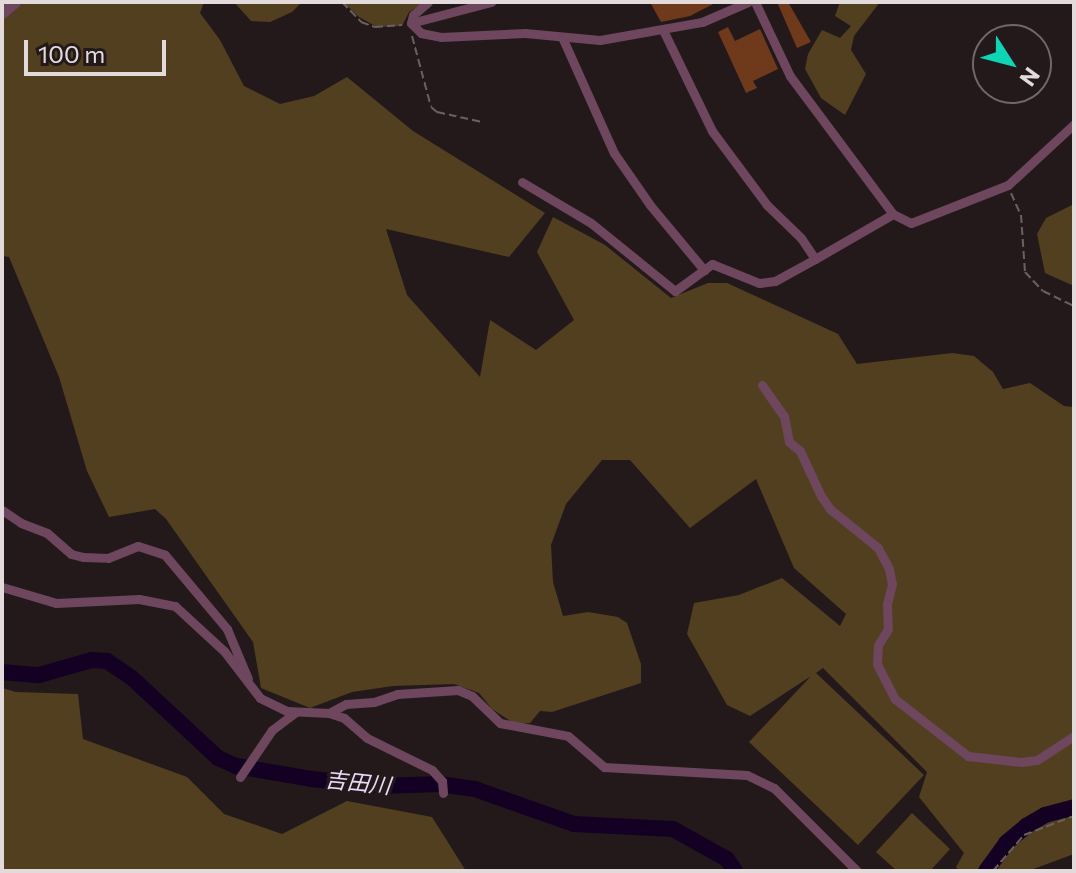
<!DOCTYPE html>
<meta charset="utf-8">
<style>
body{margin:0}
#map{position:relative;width:1076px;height:873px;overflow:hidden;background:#24191a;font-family:Commissioner,"Noto Sans JP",sans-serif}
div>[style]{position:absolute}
.green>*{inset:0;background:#513f1f}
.river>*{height:16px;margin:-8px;padding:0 8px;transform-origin:8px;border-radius:8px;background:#140022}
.building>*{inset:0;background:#6f391c}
.path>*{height:2px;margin-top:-1px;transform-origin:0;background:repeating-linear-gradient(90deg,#6a6061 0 8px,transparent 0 12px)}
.minor>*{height:9px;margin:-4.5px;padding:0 4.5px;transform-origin:4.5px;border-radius:4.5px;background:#6e465e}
.tertiary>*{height:11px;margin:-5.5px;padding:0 5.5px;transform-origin:5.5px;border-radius:5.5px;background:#6e465e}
span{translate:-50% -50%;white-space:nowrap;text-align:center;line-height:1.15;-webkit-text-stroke:6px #24191a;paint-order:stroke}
.water-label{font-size:22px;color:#ebdaf9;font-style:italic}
.frame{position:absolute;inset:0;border:4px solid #e3dbdb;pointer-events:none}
.north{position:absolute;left:972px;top:24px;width:80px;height:80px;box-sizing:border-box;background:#24191a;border:2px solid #706767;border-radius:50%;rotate:126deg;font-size:22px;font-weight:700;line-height:32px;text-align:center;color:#e3dbdb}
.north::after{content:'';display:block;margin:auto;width:28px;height:36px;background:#0ed5b4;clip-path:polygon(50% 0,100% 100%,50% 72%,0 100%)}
.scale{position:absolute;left:24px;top:40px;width:142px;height:36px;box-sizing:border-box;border:4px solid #e3dbdb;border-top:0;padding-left:10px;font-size:24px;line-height:28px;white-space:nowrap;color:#e3dbdb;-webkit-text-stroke:6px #24191a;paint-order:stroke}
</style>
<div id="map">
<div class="green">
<div style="clip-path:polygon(2px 2px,204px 2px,200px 13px,220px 40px,244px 86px,280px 104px,314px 96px,347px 77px,413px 131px,545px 213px,509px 257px,386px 229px,407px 295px,480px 377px,490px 320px,536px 350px,574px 320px,537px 252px,553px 217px,605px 245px,671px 298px,708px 283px,727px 283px,838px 334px,857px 364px,952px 353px,974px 356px,993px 372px,1003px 389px,1030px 383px,1064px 406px,1074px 407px,1074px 854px,1028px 871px,959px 871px,956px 867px,964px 853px,919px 797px,927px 772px,823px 668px,816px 673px,924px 775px,858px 845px,749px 742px,811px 676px,750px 716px,727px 705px,687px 634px,694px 603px,739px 595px,782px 578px,840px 626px,846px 614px,794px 568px,756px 479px,690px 528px,630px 460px,602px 460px,566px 504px,551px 545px,553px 582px,563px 616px,588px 612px,618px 617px,627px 623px,641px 664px,641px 683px,552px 712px,540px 711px,530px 723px,515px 724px,492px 709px,479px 693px,454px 684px,393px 686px,352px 692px,310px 708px,261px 688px,253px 642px,166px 519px,155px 509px,109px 517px,87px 471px,59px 377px,9px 257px,2px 256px)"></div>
<div style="clip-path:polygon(234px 2px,302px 2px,292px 12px,270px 22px,251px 21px)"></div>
<div style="clip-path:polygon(343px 2px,425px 2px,409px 12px,402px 26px,377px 27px,359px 17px)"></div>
<div style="clip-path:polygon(840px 2px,880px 2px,854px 36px,851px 50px,866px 74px,845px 115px,821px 98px,805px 69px,808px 54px,822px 30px,840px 38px,851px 26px,835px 16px)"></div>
<div style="clip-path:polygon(1074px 204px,1074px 286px,1045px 273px,1037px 234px,1046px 218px)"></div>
<div style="clip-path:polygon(2px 688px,16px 692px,78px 694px,83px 739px,187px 777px,224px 814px,282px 834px,347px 801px,432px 817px,466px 871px,2px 871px)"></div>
<div style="clip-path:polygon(912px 813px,950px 849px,930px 871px,897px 871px,876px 852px)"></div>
</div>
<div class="river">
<div style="left:2px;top:672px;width:37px;rotate:5deg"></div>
<div style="left:39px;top:675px;width:55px;rotate:-15.8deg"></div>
<div style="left:92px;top:660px;width:15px;rotate:4deg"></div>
<div style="left:107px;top:661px;width:30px;rotate:34deg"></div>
<div style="left:132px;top:678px;width:117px;rotate:42.9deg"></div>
<div style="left:218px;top:758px;width:20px;rotate:24deg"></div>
<div style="left:236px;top:766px;width:76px;rotate:9.8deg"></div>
<div style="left:311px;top:779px;width:70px;rotate:5.7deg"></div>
<div style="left:381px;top:786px;width:58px;rotate:-2deg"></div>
<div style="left:439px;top:784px;width:36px;rotate:8deg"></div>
<div style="left:475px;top:789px;width:105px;rotate:19.5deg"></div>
<div style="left:574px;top:824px;width:99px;rotate:2.9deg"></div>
<div style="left:673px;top:829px;width:62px;rotate:29.1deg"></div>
<div style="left:727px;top:859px;width:14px;rotate:56deg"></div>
<div style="left:986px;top:871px;width:34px;rotate:-54deg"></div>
<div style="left:1006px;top:843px;width:26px;rotate:-40deg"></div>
<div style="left:1026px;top:826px;width:22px;rotate:-30deg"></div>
<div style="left:1045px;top:815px;width:30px;rotate:-15deg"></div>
</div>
<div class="building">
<div style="clip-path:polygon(650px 2px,717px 2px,690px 16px,661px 22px)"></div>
<div style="clip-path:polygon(777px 2px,788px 2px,811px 42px,797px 48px)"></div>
<div style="clip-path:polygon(728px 27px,735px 41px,760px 29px,778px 69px,753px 81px,757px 88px,746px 93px,718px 32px)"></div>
</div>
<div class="path">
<div style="left:158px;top:2px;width:17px"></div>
<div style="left:342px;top:2px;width:28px;rotate:46deg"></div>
<div style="left:361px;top:22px;width:15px;rotate:20deg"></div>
<div style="left:375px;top:27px;width:27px;rotate:-4deg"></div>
<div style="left:412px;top:36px;width:73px;rotate:75deg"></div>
<div style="left:431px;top:107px;width:8px;rotate:40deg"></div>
<div style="left:437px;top:112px;width:46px;rotate:12.5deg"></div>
<div style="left:1011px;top:193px;width:24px;rotate:66deg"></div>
<div style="left:1021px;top:215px;width:57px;rotate:86deg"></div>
<div style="left:1025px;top:272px;width:26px;rotate:47deg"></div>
<div style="left:1043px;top:291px;width:34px;rotate:26deg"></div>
<div style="left:993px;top:871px;width:48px;rotate:-49.3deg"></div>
<div style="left:1024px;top:835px;width:53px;rotate:-20.8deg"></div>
</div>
<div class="minor">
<div style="left:428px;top:2px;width:20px;rotate:139deg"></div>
<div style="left:413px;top:15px;width:8px;rotate:104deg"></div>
<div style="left:411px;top:23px;width:83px;rotate:-14.7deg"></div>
<div style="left:755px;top:2px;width:82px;rotate:64.7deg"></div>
<div style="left:790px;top:76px;width:172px;rotate:53.3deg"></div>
<div style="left:411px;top:23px;width:14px;rotate:45deg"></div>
<div style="left:421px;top:33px;width:20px;rotate:11deg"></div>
<div style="left:441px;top:37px;width:84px;rotate:-2.7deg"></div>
<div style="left:525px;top:33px;width:75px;rotate:5.3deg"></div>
<div style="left:600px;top:40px;width:104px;rotate:-10deg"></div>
<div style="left:702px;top:22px;width:50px;rotate:-23.5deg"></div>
<div style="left:663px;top:30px;width:112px;rotate:64.1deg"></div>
<div style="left:712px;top:131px;width:92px;rotate:53.4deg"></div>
<div style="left:767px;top:205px;width:47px;rotate:44.1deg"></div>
<div style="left:801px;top:238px;width:25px;rotate:56deg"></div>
<div style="left:815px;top:259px;width:90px;rotate:-30deg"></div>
<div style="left:893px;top:214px;width:20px;rotate:27deg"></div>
<div style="left:911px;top:223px;width:104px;rotate:-21.4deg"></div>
<div style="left:1008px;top:185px;width:90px;rotate:-42.7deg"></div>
<div style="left:562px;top:37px;width:127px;rotate:65.9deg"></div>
<div style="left:614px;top:153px;width:63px;rotate:55.3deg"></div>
<div style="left:650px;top:205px;width:85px;rotate:50.3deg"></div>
<div style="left:522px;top:182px;width:80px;rotate:30.7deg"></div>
<div style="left:591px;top:223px;width:108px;rotate:39deg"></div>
<div style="left:675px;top:291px;width:46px;rotate:-36.1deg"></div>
<div style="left:712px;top:264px;width:51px;rotate:22deg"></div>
<div style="left:759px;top:283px;width:16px;rotate:-7deg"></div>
<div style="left:775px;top:281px;width:46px;rotate:-28.8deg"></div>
<div style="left:762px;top:385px;width:38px;rotate:55deg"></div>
<div style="left:784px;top:416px;width:26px;rotate:79deg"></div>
<div style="left:789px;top:442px;width:14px;rotate:39deg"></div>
<div style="left:800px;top:451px;width:50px;rotate:65deg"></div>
<div style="left:821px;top:496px;width:16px;rotate:55deg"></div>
<div style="left:830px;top:509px;width:62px;rotate:39.1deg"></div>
<div style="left:878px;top:548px;width:24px;rotate:62deg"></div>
<div style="left:889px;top:569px;width:15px;rotate:79deg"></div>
<div style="left:892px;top:584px;width:21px;rotate:104deg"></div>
<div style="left:887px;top:604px;width:25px;rotate:88deg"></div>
<div style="left:888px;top:629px;width:19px;rotate:122deg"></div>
<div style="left:878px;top:645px;width:19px;rotate:93deg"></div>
<div style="left:877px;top:664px;width:39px;rotate:63deg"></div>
<div style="left:895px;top:699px;width:93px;rotate:38deg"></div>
<div style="left:968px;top:756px;width:53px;rotate:6.5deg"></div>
<div style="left:1021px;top:762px;width:16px;rotate:-7deg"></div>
<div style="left:1037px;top:760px;width:44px;rotate:-33deg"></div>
<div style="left:2px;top:510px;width:23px;rotate:34deg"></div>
<div style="left:21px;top:523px;width:28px;rotate:21deg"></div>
<div style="left:47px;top:533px;width:32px;rotate:41deg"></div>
<div style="left:71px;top:554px;width:12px;rotate:14deg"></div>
<div style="left:83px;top:557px;width:25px;rotate:2deg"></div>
<div style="left:108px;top:558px;width:32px;rotate:-22deg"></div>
<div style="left:138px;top:546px;width:28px;rotate:18deg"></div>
<div style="left:165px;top:555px;width:97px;rotate:50deg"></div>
<div style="left:227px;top:629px;width:54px;rotate:67.2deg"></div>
<div style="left:2px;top:587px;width:56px;rotate:16.5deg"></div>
<div style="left:56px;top:603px;width:83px;rotate:-2.8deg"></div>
<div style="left:139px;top:599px;width:37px;rotate:11deg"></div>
<div style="left:175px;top:606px;width:67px;rotate:42.6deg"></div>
<div style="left:224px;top:651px;width:59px;rotate:52.5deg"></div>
<div style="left:260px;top:698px;width:30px;rotate:26deg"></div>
<div style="left:287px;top:711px;width:42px;rotate:2.7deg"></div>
<div style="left:329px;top:713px;width:19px;rotate:-28deg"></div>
<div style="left:346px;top:704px;width:28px;rotate:-4deg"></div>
<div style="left:374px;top:702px;width:24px;rotate:-19deg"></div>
<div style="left:397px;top:694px;width:61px;rotate:-3.8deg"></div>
<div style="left:458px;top:690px;width:15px;rotate:23deg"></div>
<div style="left:472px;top:696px;width:39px;rotate:44deg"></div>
<div style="left:500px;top:723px;width:69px;rotate:10.8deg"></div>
<div style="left:568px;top:736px;width:48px;rotate:40.7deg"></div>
<div style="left:604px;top:767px;width:143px;rotate:3.2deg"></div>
<div style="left:747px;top:775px;width:30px;rotate:26deg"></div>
<div style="left:774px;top:788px;width:117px;rotate:45deg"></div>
<div style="left:329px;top:713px;width:16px;rotate:18deg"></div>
<div style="left:344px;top:718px;width:30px;rotate:41deg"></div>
<div style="left:367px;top:738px;width:72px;rotate:26.2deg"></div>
<div style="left:432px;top:770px;width:15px;rotate:48deg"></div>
<div style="left:442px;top:781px;width:12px;rotate:85deg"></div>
<div style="left:240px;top:777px;width:57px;rotate:-55.8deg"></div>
<div style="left:272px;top:730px;width:30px;rotate:-37deg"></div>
</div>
<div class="tertiary">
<div style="left:2px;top:13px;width:17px;rotate:-40deg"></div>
</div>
<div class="water-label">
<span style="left:358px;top:782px;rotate:6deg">吉田川</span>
</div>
<div class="frame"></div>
<div class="north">N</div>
<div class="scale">100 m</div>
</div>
